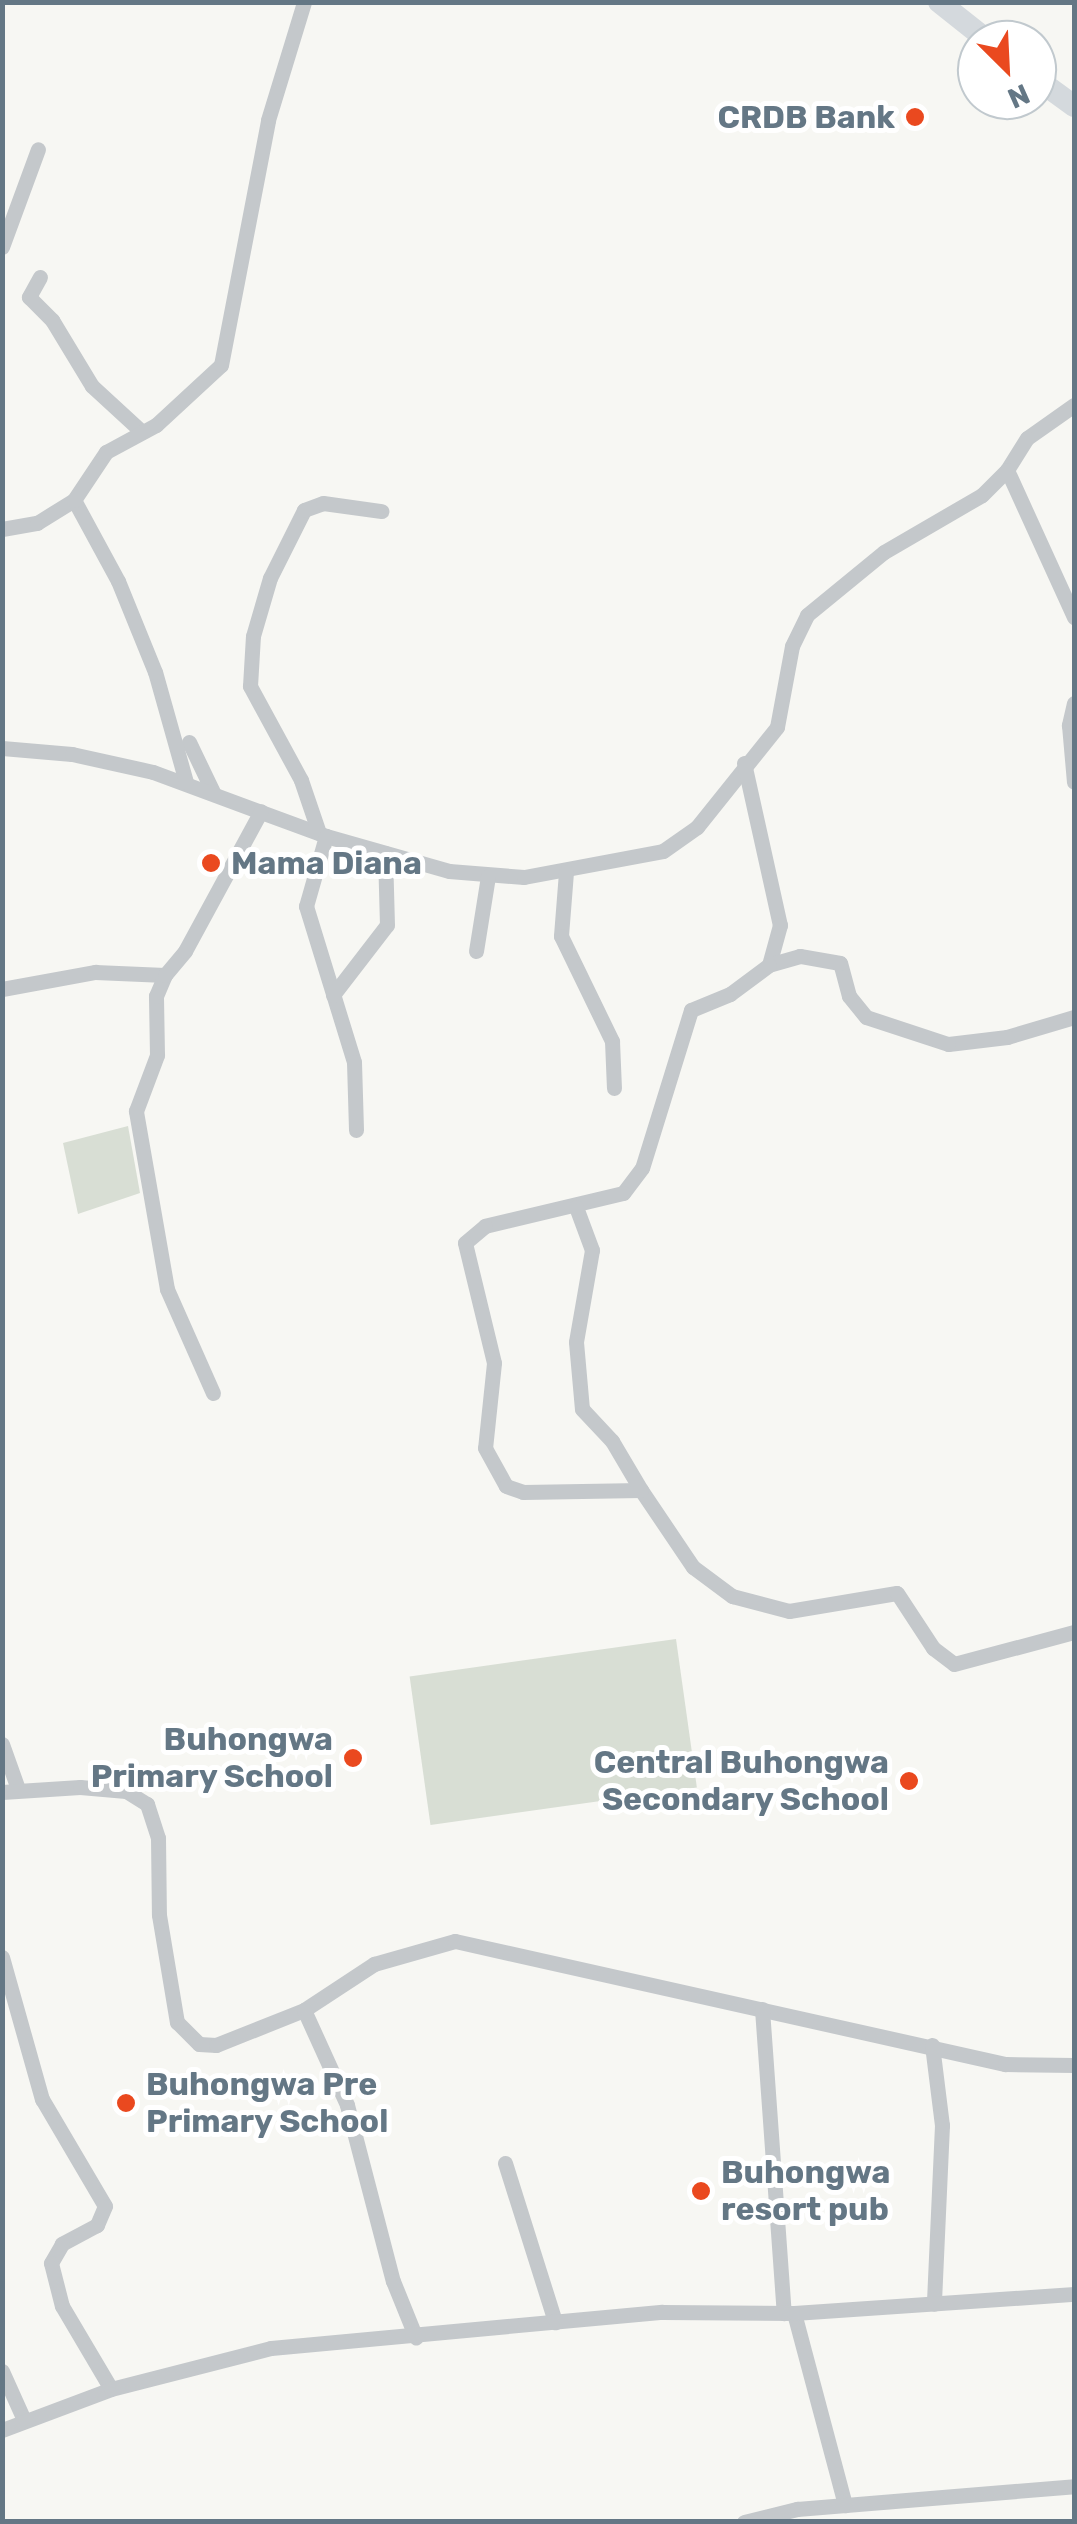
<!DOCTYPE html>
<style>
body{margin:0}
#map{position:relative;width:1077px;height:2524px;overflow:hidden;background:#f7f7f3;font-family:Rubik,sans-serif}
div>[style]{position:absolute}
.green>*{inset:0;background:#d8ded4;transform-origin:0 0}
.minor>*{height:15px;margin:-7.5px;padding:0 7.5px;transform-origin:7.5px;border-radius:7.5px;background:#c4c8cb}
.highway>*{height:22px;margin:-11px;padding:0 11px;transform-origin:11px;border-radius:11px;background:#d4d9dd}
.dots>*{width:28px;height:28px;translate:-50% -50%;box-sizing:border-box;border:5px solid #fff;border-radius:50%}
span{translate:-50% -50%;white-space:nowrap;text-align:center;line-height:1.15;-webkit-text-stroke:10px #fff;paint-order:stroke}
.poi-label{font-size:32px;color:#647785;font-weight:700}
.right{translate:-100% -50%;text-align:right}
.left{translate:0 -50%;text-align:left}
.frame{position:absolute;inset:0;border:5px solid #647785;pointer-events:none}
.north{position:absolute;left:957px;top:20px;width:100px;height:100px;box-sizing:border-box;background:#fff;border:2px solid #c1c9ce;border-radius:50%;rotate:156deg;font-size:28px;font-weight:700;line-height:40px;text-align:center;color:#647785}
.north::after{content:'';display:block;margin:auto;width:35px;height:45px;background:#ea491f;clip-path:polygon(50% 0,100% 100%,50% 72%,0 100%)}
</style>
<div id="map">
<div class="green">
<div style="clip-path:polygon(128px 1126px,140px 1193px,78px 1214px,63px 1143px)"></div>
<div style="left:676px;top:1639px;width:150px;height:269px;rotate:82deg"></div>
</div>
<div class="minor">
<div style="left:2px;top:247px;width:104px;rotate:-69.8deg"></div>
<div style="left:40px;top:277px;width:23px;rotate:119deg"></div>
<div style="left:29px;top:297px;width:33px;rotate:45deg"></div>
<div style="left:52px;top:320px;width:77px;rotate:58.8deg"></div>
<div style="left:92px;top:386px;width:68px;rotate:42.6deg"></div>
<div style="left:1074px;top:405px;width:57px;rotate:144.9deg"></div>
<div style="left:1027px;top:438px;width:38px;rotate:122deg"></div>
<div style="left:1007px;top:470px;width:162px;rotate:65.5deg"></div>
<div style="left:2px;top:529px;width:36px;rotate:-10deg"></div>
<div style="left:37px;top:523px;width:44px;rotate:-31.9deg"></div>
<div style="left:1074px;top:703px;width:23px;rotate:103deg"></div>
<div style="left:1069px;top:725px;width:57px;rotate:85deg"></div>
<div style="left:189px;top:742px;width:55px;rotate:64.4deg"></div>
<div style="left:2px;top:748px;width:70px;rotate:4.9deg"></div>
<div style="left:72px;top:754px;width:83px;rotate:12.5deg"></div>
<div style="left:153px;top:772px;width:184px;rotate:20.3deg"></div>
<div style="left:326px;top:836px;width:128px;rotate:15.9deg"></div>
<div style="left:449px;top:871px;width:75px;rotate:4.6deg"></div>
<div style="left:524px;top:877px;width:141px;rotate:-10.6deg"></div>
<div style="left:663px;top:851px;width:42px;rotate:-35.2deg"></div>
<div style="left:697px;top:827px;width:128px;rotate:-51.3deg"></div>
<div style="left:777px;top:727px;width:82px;rotate:-79.5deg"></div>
<div style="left:792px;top:646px;width:34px;rotate:-64deg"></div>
<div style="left:807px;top:615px;width:99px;rotate:-39.3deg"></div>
<div style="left:884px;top:552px;width:113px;rotate:-30.2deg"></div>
<div style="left:982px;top:495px;width:35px;rotate:-45deg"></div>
<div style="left:744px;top:763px;width:166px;rotate:77.5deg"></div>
<div style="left:780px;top:925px;width:41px;rotate:105.4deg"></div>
<div style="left:186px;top:782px;width:114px;rotate:-105.7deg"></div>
<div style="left:155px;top:672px;width:98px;rotate:-112.1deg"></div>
<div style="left:118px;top:581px;width:92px;rotate:-118.5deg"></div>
<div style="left:74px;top:500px;width:58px;rotate:-56.3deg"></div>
<div style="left:106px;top:452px;width:57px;rotate:-28.4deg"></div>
<div style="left:156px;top:425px;width:88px;rotate:-42.7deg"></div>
<div style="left:221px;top:365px;width:249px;rotate:-79.1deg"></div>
<div style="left:268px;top:120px;width:123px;rotate:-73deg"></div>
<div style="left:319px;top:833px;width:56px;rotate:-108.8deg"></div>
<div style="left:301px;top:780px;width:107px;rotate:-118.5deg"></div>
<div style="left:250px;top:686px;width:50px;rotate:-86.6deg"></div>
<div style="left:253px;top:636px;width:60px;rotate:-73.7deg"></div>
<div style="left:270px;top:578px;width:76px;rotate:-63.4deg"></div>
<div style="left:304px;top:510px;width:20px;rotate:-20deg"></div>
<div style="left:323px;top:503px;width:59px;rotate:7.9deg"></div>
<div style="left:326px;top:836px;width:73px;rotate:105.9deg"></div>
<div style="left:306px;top:906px;width:163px;rotate:72.9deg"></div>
<div style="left:354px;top:1062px;width:68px;rotate:88.3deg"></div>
<div style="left:566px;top:872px;width:64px;rotate:94.5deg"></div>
<div style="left:561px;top:936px;width:117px;rotate:64.1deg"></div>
<div style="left:612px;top:1041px;width:47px;rotate:87.6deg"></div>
<div style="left:476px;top:951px;width:76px;rotate:-80.9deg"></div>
<div style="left:2px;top:989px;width:95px;rotate:-10.4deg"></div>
<div style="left:95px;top:972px;width:70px;rotate:2.5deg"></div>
<div style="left:333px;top:995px;width:88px;rotate:-52.4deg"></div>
<div style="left:387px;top:925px;width:72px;rotate:-91.6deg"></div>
<div style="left:1074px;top:1017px;width:70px;rotate:163.4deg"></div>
<div style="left:1007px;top:1037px;width:59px;rotate:173.2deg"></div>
<div style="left:948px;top:1044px;width:86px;rotate:-161.8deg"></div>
<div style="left:866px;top:1017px;width:27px;rotate:-129deg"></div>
<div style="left:849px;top:996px;width:34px;rotate:-105deg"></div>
<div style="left:840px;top:963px;width:41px;rotate:-170.1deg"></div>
<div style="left:800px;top:956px;width:32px;rotate:164deg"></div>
<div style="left:769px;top:965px;width:49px;rotate:143.4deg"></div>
<div style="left:730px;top:994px;width:42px;rotate:157.7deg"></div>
<div style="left:691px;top:1010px;width:165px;rotate:107.2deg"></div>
<div style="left:642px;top:1168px;width:31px;rotate:127deg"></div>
<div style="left:623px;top:1193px;width:142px;rotate:166.6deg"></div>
<div style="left:485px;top:1226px;width:26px;rotate:140deg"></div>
<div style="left:465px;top:1243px;width:123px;rotate:76.4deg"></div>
<div style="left:494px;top:1363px;width:85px;rotate:96deg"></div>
<div style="left:485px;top:1448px;width:43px;rotate:61.1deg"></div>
<div style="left:506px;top:1486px;width:18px;rotate:19deg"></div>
<div style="left:523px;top:1492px;width:118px;rotate:-1deg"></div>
<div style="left:641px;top:1490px;width:93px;rotate:56deg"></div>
<div style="left:693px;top:1567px;width:49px;rotate:36.6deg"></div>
<div style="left:732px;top:1596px;width:59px;rotate:14.7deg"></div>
<div style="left:789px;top:1611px;width:109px;rotate:-9.5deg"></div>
<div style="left:897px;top:1593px;width:66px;rotate:56.8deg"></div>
<div style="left:933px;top:1648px;width:26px;rotate:37deg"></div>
<div style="left:954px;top:1664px;width:124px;rotate:-14.9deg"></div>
<div style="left:576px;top:1207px;width:46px;rotate:69.6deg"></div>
<div style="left:592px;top:1250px;width:93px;rotate:99.9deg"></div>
<div style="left:576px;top:1342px;width:67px;rotate:84.9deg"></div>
<div style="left:582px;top:1409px;width:44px;rotate:46.8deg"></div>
<div style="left:612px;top:1441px;width:57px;rotate:59.4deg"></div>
<div style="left:213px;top:1393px;width:114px;rotate:-113.9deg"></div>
<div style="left:167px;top:1289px;width:181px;rotate:-99.9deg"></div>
<div style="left:136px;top:1111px;width:60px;rotate:-69.4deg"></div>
<div style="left:157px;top:1055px;width:59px;rotate:-91deg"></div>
<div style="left:156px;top:996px;width:23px;rotate:-67deg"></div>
<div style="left:165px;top:975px;width:31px;rotate:-50deg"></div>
<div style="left:185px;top:951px;width:159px;rotate:-61.5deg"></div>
<div style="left:2px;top:1744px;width:48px;rotate:70.4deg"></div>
<div style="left:2px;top:1792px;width:78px;rotate:-3.7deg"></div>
<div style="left:80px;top:1787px;width:46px;rotate:5deg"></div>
<div style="left:126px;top:1791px;width:25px;rotate:32deg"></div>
<div style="left:147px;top:1804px;width:36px;rotate:72deg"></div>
<div style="left:158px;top:1838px;width:77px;rotate:89.3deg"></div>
<div style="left:159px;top:1915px;width:109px;rotate:80.5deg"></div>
<div style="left:177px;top:2022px;width:31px;rotate:45deg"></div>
<div style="left:199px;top:2044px;width:17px;rotate:3deg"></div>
<div style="left:216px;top:2045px;width:95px;rotate:-21.7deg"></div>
<div style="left:304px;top:2010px;width:84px;rotate:-33.3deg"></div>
<div style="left:374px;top:1964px;width:84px;rotate:-15.9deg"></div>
<div style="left:455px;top:1941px;width:564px;rotate:12.61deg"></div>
<div style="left:1005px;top:2064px;width:69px;rotate:0.8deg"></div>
<div style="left:2px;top:1957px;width:148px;rotate:74.3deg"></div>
<div style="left:42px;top:2099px;width:124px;rotate:59.5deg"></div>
<div style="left:105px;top:2206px;width:21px;rotate:113deg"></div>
<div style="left:97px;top:2225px;width:40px;rotate:152deg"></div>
<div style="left:62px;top:2244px;width:22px;rotate:120deg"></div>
<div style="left:51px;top:2263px;width:44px;rotate:75.7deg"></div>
<div style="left:62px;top:2306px;width:96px;rotate:59.4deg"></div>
<div style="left:762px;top:2009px;width:305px;rotate:85.9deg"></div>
<div style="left:304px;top:2010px;width:104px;rotate:65.6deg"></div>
<div style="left:347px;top:2105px;width:182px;rotate:75.4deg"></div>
<div style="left:393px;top:2281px;width:61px;rotate:68deg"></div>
<div style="left:932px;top:2045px;width:81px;rotate:82.9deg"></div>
<div style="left:942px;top:2125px;width:179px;rotate:92.6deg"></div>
<div style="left:505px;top:2163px;width:167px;rotate:72.5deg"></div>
<div style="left:794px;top:2313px;width:199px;rotate:75.1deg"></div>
<div style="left:2px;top:2371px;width:54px;rotate:65.8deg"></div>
<div style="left:2px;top:2430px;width:116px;rotate:-20.6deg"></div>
<div style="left:111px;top:2389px;width:165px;rotate:-14.4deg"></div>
<div style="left:271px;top:2348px;width:393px;rotate:-5.3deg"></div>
<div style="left:662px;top:2312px;width:132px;rotate:0.4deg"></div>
<div style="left:794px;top:2313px;width:281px;rotate:-3.9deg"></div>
<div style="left:744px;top:2522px;width:55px;rotate:-13.8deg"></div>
<div style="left:797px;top:2509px;width:278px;rotate:-4.7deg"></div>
</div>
<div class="highway">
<div style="left:939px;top:2px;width:61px;rotate:38.4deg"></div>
<div style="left:1037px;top:79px;width:46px;rotate:36.1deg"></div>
</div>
<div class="dots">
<div style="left:915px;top:117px;background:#ea491f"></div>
<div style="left:211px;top:863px;background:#ea491f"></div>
<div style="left:353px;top:1758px;background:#ea491f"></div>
<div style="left:909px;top:1781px;background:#ea491f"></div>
<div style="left:126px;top:2103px;background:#ea491f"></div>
<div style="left:701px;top:2191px;background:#ea491f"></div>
</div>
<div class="poi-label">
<span class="right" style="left:895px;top:117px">CRDB Bank</span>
<span class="left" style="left:231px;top:863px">Mama Diana</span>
<span class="right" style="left:333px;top:1758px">Buhongwa<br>Primary School</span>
<span class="right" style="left:889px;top:1781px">Central Buhongwa<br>Secondary School</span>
<span class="left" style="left:146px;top:2103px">Buhongwa Pre<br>Primary School</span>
<span class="left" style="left:721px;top:2191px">Buhongwa<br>resort pub</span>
</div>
<div class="frame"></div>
<div class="north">N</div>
</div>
